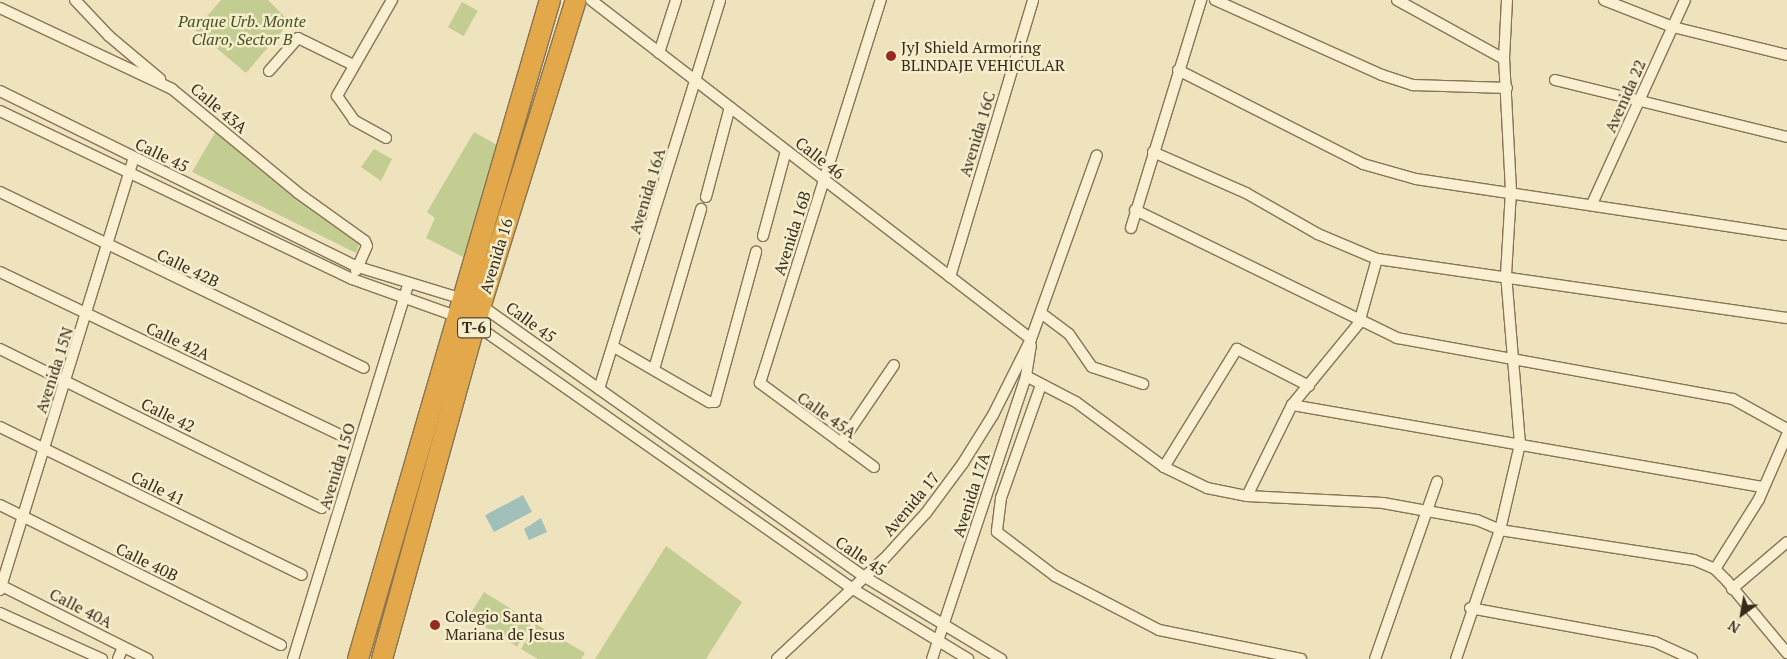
<!DOCTYPE html>
<style>
body{margin:0}
#map{position:relative;width:1787px;height:659px;overflow:hidden;background:#efe3bd;font-family:"PT Serif",serif}
div>[style]{position:absolute}
.green>*{inset:0;background:#c3cd91;transform-origin:0 0}
.water>*{inset:0;background:#a1c0b9;transform-origin:0 0}
.roads{filter:drop-shadow(1px 0 #877356) drop-shadow(-1px 0 #877356) drop-shadow(0 1px #877356) drop-shadow(0 -1px #877356)}
.street>*{height:10px;margin:-5px;padding:0 5px;transform-origin:5px;border-radius:5px;background:#faf0d1}
.highway>*{height:20px;margin:-10px;padding:0 10px;transform-origin:10px;border-radius:10px;background:#e3a84a}
.dots>*{width:14px;height:14px;translate:-50% -50%;box-sizing:border-box;border:2px solid #f6edcd;border-radius:50%}
span{translate:-50% -50%;white-space:nowrap;text-align:center;line-height:1.15;-webkit-text-stroke:5px #f6edcd;paint-order:stroke}
.shield-label span{padding:1px 4px;background:#f6edcd;border:1px solid;border-radius:4px;-webkit-text-stroke-width:0}
.shield-label{font-size:15px;color:#362a1b;font-weight:700}
.park-label{font-size:16px;color:#445321;font-style:italic}
.poi-label{font-size:16px;color:#362a1b}
.left{translate:0 -50%;text-align:left}
.street-label{font-size:16px;color:#362a1b}
.north{position:absolute;left:1717px;top:589px;width:50px;height:50px;-webkit-text-stroke:4px #f6edcd;paint-order:stroke;rotate:212deg;font-size:14px;font-weight:700;line-height:20px;text-align:center;color:#362a1b}
.north::after{content:'';display:block;margin:auto;width:18px;height:22px;background:#362a1b;clip-path:polygon(50% 0,100% 100%,50% 72%,0 100%)}
</style>
<div id="map">
<div class="green">
<div style="clip-path:polygon(221px 0,268px 0,290px 22px,246px 73px,195px 30px)"></div>
<div style="left:462px;top:2px;width:18px;height:29px;rotate:29deg"></div>
<div style="clip-path:polygon(216px 131px,360px 242px,356px 253px,192px 172px)"></div>
<div style="clip-path:polygon(474px 132px,504px 149px,469px 260px,426px 238px,435px 218px,427px 212px)"></div>
<div style="clip-path:polygon(374px 149px,392px 159px,381px 181px,361px 167px)"></div>
<div style="clip-path:polygon(666px 546px,742px 602px,706px 659px,595px 659px)"></div>
<div style="left:484px;top:592px;width:57px;height:29px;rotate:32deg"></div>
<div style="clip-path:polygon(536px 624px,585px 653px,581px 659px,538px 659px,521px 649px)"></div>
</div>
<div class="water">
<div style="left:523px;top:495px;width:19px;height:43px;rotate:62deg"></div>
<div style="clip-path:polygon(541px 518px,547px 532px,529px 540px,524px 529px)"></div>
</div>
<div class="roads">
<div class="street">
<div style="left:75px;top:0;width:50px;rotate:46.6deg"></div>
<div style="left:109px;top:36px;width:67px;rotate:40.1deg"></div>
<div style="left:591px;top:0;width:555px;rotate:37.61deg"></div>
<div style="left:1215px;top:0;width:183px;rotate:24.2deg"></div>
<div style="left:1382px;top:75px;width:33px;rotate:18deg"></div>
<div style="left:1413px;top:85px;width:94px;rotate:1.8deg"></div>
<div style="left:1397px;top:0;width:122px;rotate:28.9deg"></div>
<div style="left:1604px;top:0;width:74px;rotate:21.4deg"></div>
<div style="left:1673px;top:27px;width:117px;rotate:13.8deg"></div>
<div style="left:0;top:8px;width:190px;rotate:25.2deg"></div>
<div style="left:172px;top:89px;width:163px;rotate:39.5deg"></div>
<div style="left:298px;top:193px;width:82px;rotate:35.6deg"></div>
<div style="left:365px;top:241px;width:5px;rotate:68deg"></div>
<div style="left:367px;top:246px;width:27px;rotate:114deg"></div>
<div style="left:659px;top:53px;width:56px;rotate:-72.2deg"></div>
<div style="left:1178px;top:70px;width:208px;rotate:26.9deg"></div>
<div style="left:1363px;top:164px;width:55px;rotate:15.8deg"></div>
<div style="left:1416px;top:179px;width:375px;rotate:8.6deg"></div>
<div style="left:269px;top:71px;width:44px;rotate:-48.7deg"></div>
<div style="left:298px;top:38px;width:61px;rotate:26.1deg"></div>
<div style="left:1555px;top:80px;width:239px;rotate:13.8deg"></div>
<div style="left:0;top:91px;width:399px;rotate:26.2deg"></div>
<div style="left:358px;top:267px;width:113px;rotate:17deg"></div>
<div style="left:0;top:111px;width:390px;rotate:25.5deg"></div>
<div style="left:352px;top:279px;width:114px;rotate:19.6deg"></div>
<div style="left:386px;top:138px;width:37px;rotate:-151deg"></div>
<div style="left:354px;top:120px;width:29px;rotate:-125deg"></div>
<div style="left:337px;top:96px;width:111px;rotate:-60.2deg"></div>
<div style="left:1153px;top:152px;width:102px;rotate:23.8deg"></div>
<div style="left:1246px;top:193px;width:83px;rotate:29.7deg"></div>
<div style="left:1318px;top:234px;width:64px;rotate:23deg"></div>
<div style="left:1377px;top:259px;width:414px;rotate:8.2deg"></div>
<div style="left:0;top:192px;width:404px;rotate:25.8deg"></div>
<div style="left:706px;top:197px;width:93px;rotate:-75.1deg"></div>
<div style="left:1592px;top:204px;width:224px;rotate:-65.5deg"></div>
<div style="left:1135px;top:210px;width:292px;rotate:26deg"></div>
<div style="left:1397px;top:338px;width:341px;rotate:10.3deg"></div>
<div style="left:1733px;top:399px;width:62px;rotate:29.1deg"></div>
<div style="left:1131px;top:228px;width:239px;rotate:-72.9deg"></div>
<div style="left:763px;top:236px;width:88px;rotate:-74.9deg"></div>
<div style="left:0;top:272px;width:382px;rotate:25.6deg"></div>
<div style="left:950px;top:277px;width:289px;rotate:-73.3deg"></div>
<div style="left:479px;top:304px;width:473px;rotate:35.3deg"></div>
<div style="left:865px;top:577px;width:159px;rotate:31.1deg"></div>
<div style="left:1041px;top:313px;width:35px;rotate:37deg"></div>
<div style="left:1069px;top:334px;width:40px;rotate:55.1deg"></div>
<div style="left:1092px;top:367px;width:54px;rotate:18.4deg"></div>
<div style="left:473px;top:323px;width:464px;rotate:35deg"></div>
<div style="left:853px;top:589px;width:135px;rotate:31.3deg"></div>
<div style="left:614px;top:347px;width:110px;rotate:30.1deg"></div>
<div style="left:709px;top:402px;width:6px"></div>
<div style="left:715px;top:402px;width:156px;rotate:-74.7deg"></div>
<div style="left:0;top:349px;width:359px;rotate:26.3deg"></div>
<div style="left:654px;top:369px;width:167px;rotate:-73.6deg"></div>
<div style="left:1026px;top:376px;width:56px;rotate:27.5deg"></div>
<div style="left:1076px;top:402px;width:109px;rotate:36.5deg"></div>
<div style="left:1164px;top:467px;width:48px;rotate:26deg"></div>
<div style="left:1207px;top:488px;width:41px;rotate:11.3deg"></div>
<div style="left:1247px;top:496px;width:136px;rotate:2.9deg"></div>
<div style="left:1383px;top:503px;width:96px;rotate:10.3deg"></div>
<div style="left:1477px;top:520px;width:25px;rotate:23deg"></div>
<div style="left:1500px;top:530px;width:196px;rotate:8.8deg"></div>
<div style="left:1694px;top:560px;width:23px;rotate:23deg"></div>
<div style="left:1715px;top:569px;width:17px;rotate:45deg"></div>
<div style="left:1727px;top:581px;width:94px;rotate:50.2deg"></div>
<div style="left:1041px;top:385px;width:120px;rotate:109.5deg"></div>
<div style="left:1001px;top:498px;width:34px;rotate:97deg"></div>
<div style="left:997px;top:532px;width:73px;rotate:37.2deg"></div>
<div style="left:1055px;top:576px;width:117px;rotate:27.4deg"></div>
<div style="left:1159px;top:630px;width:145px;rotate:11.5deg"></div>
<div style="left:599px;top:389px;width:407px;rotate:-72.7deg"></div>
<div style="left:1292px;top:405px;width:478px;rotate:9.9deg"></div>
<div style="left:0;top:427px;width:336px;rotate:26.1deg"></div>
<div style="left:841px;top:443px;width:94px;rotate:-55.8deg"></div>
<div style="left:874px;top:467px;width:142px;rotate:-143.6deg"></div>
<div style="left:760px;top:383px;width:402px;rotate:-72.5deg"></div>
<div style="left:1164px;top:467px;width:139px;rotate:-58.3deg"></div>
<div style="left:1237px;top:349px;width:81px;rotate:27.2deg"></div>
<div style="left:1247px;top:496px;width:102px;rotate:-63.7deg"></div>
<div style="left:1292px;top:405px;width:106px;rotate:-50.7deg"></div>
<div style="left:1359px;top:323px;width:66px;rotate:-74.3deg"></div>
<div style="left:0;top:505px;width:314px;rotate:26.5deg"></div>
<div style="left:1715px;top:569px;width:83px;rotate:-57.8deg"></div>
<div style="left:1759px;top:499px;width:70px;rotate:-66.4deg"></div>
<div style="left:0;top:585px;width:165px;rotate:26.6deg"></div>
<div style="left:1732px;top:589px;width:72px;rotate:-40.5deg"></div>
<div style="left:0;top:590px;width:452px;rotate:-72.8deg"></div>
<div style="left:1470px;top:608px;width:188px;rotate:10.4deg"></div>
<div style="left:1655px;top:642px;width:41px;rotate:24.7deg"></div>
<div style="left:0;top:613px;width:112px;rotate:24.3deg"></div>
<div style="left:118px;top:659px;width:13px;rotate:-67deg"></div>
<div style="left:293px;top:659px;width:393px;rotate:-72.9deg"></div>
<div style="left:777px;top:659px;width:146px;rotate:-43.1deg"></div>
<div style="left:884px;top:559px;width:62px;rotate:-47.6deg"></div>
<div style="left:926px;top:513px;width:62px;rotate:-53.5deg"></div>
<div style="left:963px;top:463px;width:57px;rotate:-58deg"></div>
<div style="left:993px;top:415px;width:85px;rotate:-63.4deg"></div>
<div style="left:1031px;top:339px;width:195px;rotate:-70.3deg"></div>
<div style="left:932px;top:659px;width:298px;rotate:-71.6deg"></div>
<div style="left:1026px;top:376px;width:31px;rotate:-81deg"></div>
<div style="left:1375px;top:659px;width:188px;rotate:-70.7deg"></div>
<div style="left:1456px;top:659px;width:136px;rotate:-71.2deg"></div>
<div style="left:1500px;top:530px;width:88px;rotate:-76.9deg"></div>
<div style="left:1520px;top:444px;width:170px;rotate:-94.7deg"></div>
<div style="left:1506px;top:275px;width:84px;rotate:-86.6deg"></div>
<div style="left:1511px;top:191px;width:132px;rotate:-93deg"></div>
<div style="left:1504px;top:59px;width:59px;rotate:-87.1deg"></div>
</div>
<div class="highway">
<div style="left:358px;top:659px;width:686px;rotate:-73.76deg"></div>
<div style="left:382px;top:659px;width:348px;rotate:-74.5deg"></div>
<div style="left:475px;top:324px;width:339px;rotate:-72.7deg"></div>
</div>
</div>
<div class="dots">
<div style="left:891px;top:56px;background:#982a24"></div>
<div style="left:435px;top:625px;background:#982a24"></div>
</div>
<div class="shield-label">
<span style="left:474px;top:328px">T-6</span>
</div>
<div class="park-label">
<span style="left:242px;top:30px">Parque Urb. Monte<br>Claro, Sector B</span>
</div>
<div class="poi-label">
<span class="left" style="left:901px;top:56px">JyJ Shield Armoring<br>BLINDAJE VEHICULAR</span>
<span class="left" style="left:445px;top:625px">Colegio Santa<br>Mariana de Jesus</span>
</div>
<div class="street-label">
<span style="left:1625px;top:96px;rotate:-66deg">Avenida 22</span>
<span style="left:219px;top:108px;rotate:40deg">Calle 43A</span>
<span style="left:977px;top:134px;rotate:-73deg">Avenida 16C</span>
<span style="left:162px;top:155px;rotate:26deg">Calle 45</span>
<span style="left:820px;top:158px;rotate:38deg">Calle 46</span>
<span style="left:647px;top:191px;rotate:-73deg">Avenida 16A</span>
<span style="left:792px;top:233px;rotate:-72deg">Avenida 16B</span>
<span style="left:496px;top:256px;rotate:-73deg">Avenida 16</span>
<span style="left:188px;top:268px;rotate:26deg">Calle 42B</span>
<span style="left:531px;top:322px;rotate:36deg">Calle 45</span>
<span style="left:178px;top:341px;rotate:25deg">Calle 42A</span>
<span style="left:54px;top:370px;rotate:-72deg">Avenida 15N</span>
<span style="left:168px;top:415px;rotate:26deg">Calle 42</span>
<span style="left:827px;top:415px;rotate:35deg">Calle 45A</span>
<span style="left:337px;top:466px;rotate:-73deg">Avenida 15O</span>
<span style="left:158px;top:488px;rotate:26deg">Calle 41</span>
<span style="left:971px;top:495px;rotate:-72deg">Avenida 17A</span>
<span style="left:911px;top:504px;rotate:-50deg">Avenida 17</span>
<span style="left:861px;top:556px;rotate:34deg">Calle 45</span>
<span style="left:147px;top:562px;rotate:26deg">Calle 40B</span>
<span style="left:81px;top:608px;rotate:27deg">Calle 40A</span>
</div>
<div class="north">N</div>
</div>
